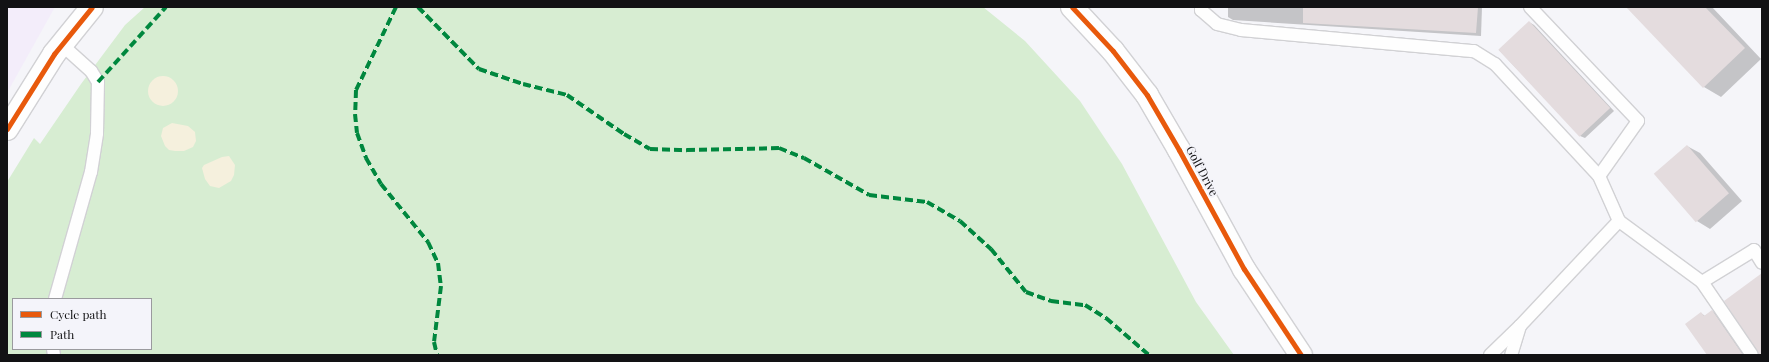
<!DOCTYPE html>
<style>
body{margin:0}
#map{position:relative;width:1769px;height:362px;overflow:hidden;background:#f5f5f9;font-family:"Playfair Display",serif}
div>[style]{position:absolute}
.industrial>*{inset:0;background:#f3edfa}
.green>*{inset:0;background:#d7edd2}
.sand>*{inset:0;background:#f5f0dd}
.round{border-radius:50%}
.shadow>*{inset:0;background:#0003}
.building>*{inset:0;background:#e4dcde;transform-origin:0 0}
.roads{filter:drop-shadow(1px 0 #d1d1d4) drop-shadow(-1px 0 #d1d1d4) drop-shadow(0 1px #d1d1d4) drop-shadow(0 -1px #d1d1d4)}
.service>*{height:12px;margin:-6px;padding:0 6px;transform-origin:6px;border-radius:6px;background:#fefefe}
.tertiary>*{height:22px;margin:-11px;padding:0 11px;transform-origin:11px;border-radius:11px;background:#fefefe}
.quiet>*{height:4px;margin-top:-2px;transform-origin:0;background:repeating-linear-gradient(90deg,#00873e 0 8px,transparent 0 12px)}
.cycleway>*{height:5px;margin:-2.5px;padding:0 2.5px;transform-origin:2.5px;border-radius:2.5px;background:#e8590c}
span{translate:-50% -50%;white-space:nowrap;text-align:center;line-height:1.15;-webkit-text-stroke:3.5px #f4f4fa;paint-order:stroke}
.street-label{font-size:12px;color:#121214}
.frame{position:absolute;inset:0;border:8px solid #121214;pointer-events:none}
.legend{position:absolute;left:12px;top:298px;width:140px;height:52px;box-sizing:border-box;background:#f4f4fa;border:1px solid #9a9a9e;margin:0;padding:5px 7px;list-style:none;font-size:12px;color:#121214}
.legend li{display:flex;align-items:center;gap:8px;height:20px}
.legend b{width:20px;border:1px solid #9a9a9e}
</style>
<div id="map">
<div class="industrial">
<div style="clip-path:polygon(7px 7px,55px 7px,7px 93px)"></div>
</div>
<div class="green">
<div style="clip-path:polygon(evenodd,145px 7px,983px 7px,1025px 41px,1080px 101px,1122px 164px,1196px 302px,1234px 355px,7px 355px,7px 182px,34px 138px,40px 144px,81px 84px,125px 25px,145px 7px,13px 299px,151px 299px,151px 349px,13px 349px,13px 299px)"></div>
</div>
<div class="sand">
<div class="round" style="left:148px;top:76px;width:30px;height:30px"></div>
<div style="clip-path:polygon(172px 123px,188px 126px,195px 132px,196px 141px,193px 147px,184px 151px,175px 151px,169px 150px,165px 146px,161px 136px,163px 128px)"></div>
<div style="clip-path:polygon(229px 156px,235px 165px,234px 175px,231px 181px,219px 188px,210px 186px,205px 179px,202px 168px,204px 165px,222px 157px)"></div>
</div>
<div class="shadow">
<div style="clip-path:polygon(1228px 7px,1482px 7px,1481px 36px,1233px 20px,1228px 17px)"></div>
<div style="clip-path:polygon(1627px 7px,1712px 7px,1761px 59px,1721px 97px,1704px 87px)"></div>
<div style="clip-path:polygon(1529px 22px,1534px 25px,1614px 111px,1585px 138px,1580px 136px,1499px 50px)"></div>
<div style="clip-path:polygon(1687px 146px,1700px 153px,1742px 201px,1710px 229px,1697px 221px,1655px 174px)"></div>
<div style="clip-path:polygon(1712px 311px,1717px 314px,1745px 355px,1709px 355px,1701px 313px,1705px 316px)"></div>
</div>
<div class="building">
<div style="clip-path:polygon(1303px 7px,1478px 7px,1476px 33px,1303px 23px)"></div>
<div style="clip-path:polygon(1626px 7px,1705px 7px,1745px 48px,1703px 88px)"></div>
<div style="left:1529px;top:21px;width:119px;height:42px;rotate:47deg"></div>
<div style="left:1687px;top:145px;width:64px;height:44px;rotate:49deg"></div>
<div style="clip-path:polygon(1762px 273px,1762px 355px,1759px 355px,1724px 301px)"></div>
<div style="clip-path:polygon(1712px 310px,1743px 355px,1707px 355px,1685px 324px,1701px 312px,1704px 316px)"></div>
</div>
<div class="roads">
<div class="service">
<div style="left:1201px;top:7px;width:3px;rotate:90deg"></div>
<div style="left:1201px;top:10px;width:21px;rotate:41deg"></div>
<div style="left:1217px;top:24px;width:25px;rotate:14deg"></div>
<div style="left:1241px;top:30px;width:234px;rotate:5.2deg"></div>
<div style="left:1474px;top:51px;width:25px;rotate:32deg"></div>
<div style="left:1495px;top:64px;width:153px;rotate:47.1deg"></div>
<div style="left:1530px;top:7px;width:157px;rotate:46.5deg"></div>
<div style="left:1638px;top:121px;width:67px;rotate:125.3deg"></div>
<div style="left:1599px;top:176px;width:49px;rotate:66deg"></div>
<div style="left:1619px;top:221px;width:103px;rotate:36.3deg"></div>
<div style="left:1702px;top:282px;width:61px;rotate:-31.6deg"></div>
<div style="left:1754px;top:250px;width:15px;rotate:58deg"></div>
<div style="left:1702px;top:282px;width:88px;rotate:55.6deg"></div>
<div style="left:55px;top:299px;width:132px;rotate:-74.2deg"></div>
<div style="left:91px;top:172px;width:39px;rotate:-81deg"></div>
<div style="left:97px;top:133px;width:51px;rotate:-88.9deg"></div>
<div style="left:98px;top:82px;width:13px;rotate:-122deg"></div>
<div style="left:91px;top:71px;width:40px;rotate:-138deg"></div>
<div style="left:1520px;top:326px;width:144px;rotate:-46.7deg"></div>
<div style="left:53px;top:349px;width:6px;rotate:81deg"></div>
<div style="left:1490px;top:355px;width:42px;rotate:-44deg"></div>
<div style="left:1520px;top:326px;width:30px;rotate:107deg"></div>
</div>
<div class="tertiary">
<div style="left:1072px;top:7px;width:60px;rotate:47deg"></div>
<div style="left:1113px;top:51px;width:56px;rotate:52.3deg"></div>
<div style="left:1147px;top:95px;width:64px;rotate:59.8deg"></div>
<div style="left:1179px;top:150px;width:136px;rotate:61.4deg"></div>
<div style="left:1244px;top:269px;width:103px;rotate:56.5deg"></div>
<div style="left:7px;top:129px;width:89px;rotate:-57.9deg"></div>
<div style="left:54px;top:54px;width:60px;rotate:-51deg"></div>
</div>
</div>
<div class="quiet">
<div style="left:396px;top:7px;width:92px;rotate:115.7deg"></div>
<div style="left:356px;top:90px;width:24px;rotate:92deg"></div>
<div style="left:355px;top:114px;width:19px;rotate:84deg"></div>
<div style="left:357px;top:133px;width:27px;rotate:70deg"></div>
<div style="left:366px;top:158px;width:30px;rotate:60deg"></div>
<div style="left:381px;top:184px;width:75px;rotate:51deg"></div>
<div style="left:428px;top:242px;width:23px;rotate:65deg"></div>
<div style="left:438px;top:263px;width:23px;rotate:83deg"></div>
<div style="left:441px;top:286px;width:56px;rotate:97.1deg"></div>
<div style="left:434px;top:342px;width:13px;rotate:77deg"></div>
<div style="left:418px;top:7px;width:87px;rotate:45.5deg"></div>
<div style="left:479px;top:69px;width:46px;rotate:18.8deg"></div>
<div style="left:523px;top:84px;width:45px;rotate:14deg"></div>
<div style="left:567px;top:95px;width:69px;rotate:34.4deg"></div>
<div style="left:624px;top:134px;width:30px;rotate:30deg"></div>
<div style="left:650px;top:149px;width:37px;rotate:2deg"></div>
<div style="left:687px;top:150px;width:92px;rotate:-1.2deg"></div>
<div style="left:779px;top:148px;width:27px;rotate:22deg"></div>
<div style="left:804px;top:158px;width:75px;rotate:29.6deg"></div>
<div style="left:869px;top:195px;width:58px;rotate:6.9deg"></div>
<div style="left:927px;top:202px;width:38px;rotate:30deg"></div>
<div style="left:960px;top:221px;width:42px;rotate:42.1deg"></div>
<div style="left:991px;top:249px;width:55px;rotate:50.9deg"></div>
<div style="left:1026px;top:292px;width:27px;rotate:20deg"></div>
<div style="left:1051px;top:301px;width:34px;rotate:7deg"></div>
<div style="left:1085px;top:305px;width:25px;rotate:32deg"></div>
<div style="left:1106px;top:318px;width:57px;rotate:40.7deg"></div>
<div style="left:98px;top:82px;width:101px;rotate:-47.8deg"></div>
</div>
<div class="cycleway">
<div style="left:1072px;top:7px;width:60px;rotate:47deg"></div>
<div style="left:1113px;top:51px;width:56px;rotate:52.3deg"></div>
<div style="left:1147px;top:95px;width:64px;rotate:59.8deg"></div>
<div style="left:1179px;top:150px;width:136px;rotate:61.4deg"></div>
<div style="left:1244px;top:269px;width:103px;rotate:56.5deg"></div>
<div style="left:7px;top:129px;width:89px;rotate:-57.9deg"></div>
<div style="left:54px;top:54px;width:60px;rotate:-51deg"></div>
</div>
<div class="street-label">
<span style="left:1202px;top:171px;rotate:62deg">Golf Drive</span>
</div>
<div class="frame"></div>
<ul class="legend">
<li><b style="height:5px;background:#e8590c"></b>Cycle path</li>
<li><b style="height:5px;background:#00873e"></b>Path</li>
</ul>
</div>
